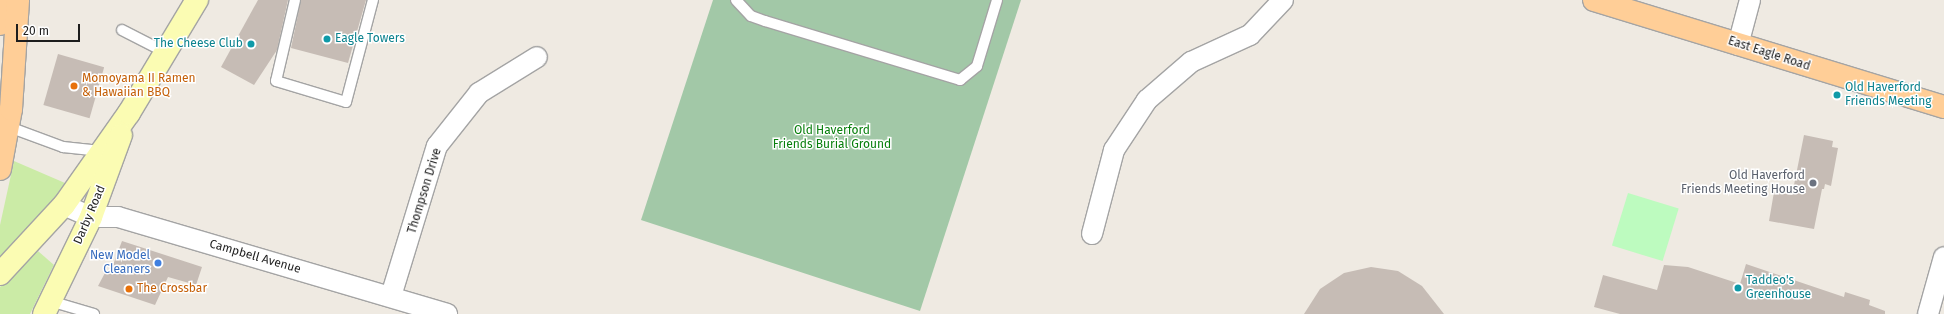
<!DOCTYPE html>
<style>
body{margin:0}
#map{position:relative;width:1944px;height:314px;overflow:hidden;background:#efeae2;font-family:"Fira Sans",sans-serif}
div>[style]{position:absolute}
.grass>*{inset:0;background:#cbeba6}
.cemetery>*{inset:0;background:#a2c8a7}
.park>*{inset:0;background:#bdfbbf;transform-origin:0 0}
.building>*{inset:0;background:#c6bcb5;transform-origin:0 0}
.roads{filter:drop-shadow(1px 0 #a4a4a4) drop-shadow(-1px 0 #a4a4a4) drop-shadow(0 1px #a4a4a4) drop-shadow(0 -1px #a4a4a4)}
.lane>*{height:10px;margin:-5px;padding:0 5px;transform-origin:5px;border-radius:5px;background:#fff}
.street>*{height:20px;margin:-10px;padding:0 10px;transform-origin:10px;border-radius:10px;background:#fff}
.secondary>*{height:22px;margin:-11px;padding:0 11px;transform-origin:11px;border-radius:11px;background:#fbfcb3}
.primary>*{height:22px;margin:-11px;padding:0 11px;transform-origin:11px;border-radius:11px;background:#ffce97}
.dots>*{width:11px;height:11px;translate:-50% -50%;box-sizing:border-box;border:2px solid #fff;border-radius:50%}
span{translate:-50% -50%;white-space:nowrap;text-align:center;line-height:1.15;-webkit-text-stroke:3px #fff;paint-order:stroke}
.culture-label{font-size:12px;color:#0d838f}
.left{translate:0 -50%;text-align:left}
.right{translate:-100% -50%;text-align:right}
.street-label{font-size:12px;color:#1d1d1d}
.food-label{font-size:12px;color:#c56008}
.park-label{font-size:12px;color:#077f0c}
.worship-label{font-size:12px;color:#5b616d}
.shop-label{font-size:12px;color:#366cbe}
.scale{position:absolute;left:16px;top:24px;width:64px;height:18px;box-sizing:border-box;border:2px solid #1d1d1d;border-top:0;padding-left:5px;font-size:12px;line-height:14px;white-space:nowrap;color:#1d1d1d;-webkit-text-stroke:3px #fff;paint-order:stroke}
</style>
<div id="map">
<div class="grass">
<div style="clip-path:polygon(14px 161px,65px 183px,44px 214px,0 256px,0 225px)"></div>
<div style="clip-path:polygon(38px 251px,54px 265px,30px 314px,0 314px,0 287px)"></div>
</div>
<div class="cemetery">
<div style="clip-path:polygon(713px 0,1021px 0,920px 311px,641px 220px)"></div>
</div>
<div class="park">
<div style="left:1628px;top:193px;width:53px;height:55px;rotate:17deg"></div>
</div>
<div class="building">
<div style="clip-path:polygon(258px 0,288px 0,277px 50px,254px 85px,221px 67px)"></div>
<div style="clip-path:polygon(301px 0,366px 0,348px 63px,291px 48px)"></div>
<div style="left:58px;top:54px;width:48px;height:53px;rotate:16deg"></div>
<div style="clip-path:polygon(1804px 135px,1833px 141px,1832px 147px,1838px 148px,1831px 186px,1825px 184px,1824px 189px,1822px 189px,1814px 229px,1769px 221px,1774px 192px,1792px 195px)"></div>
<div style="clip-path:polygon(122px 241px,202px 267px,196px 285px,168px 277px,155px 305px,98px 286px,106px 271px,110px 273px)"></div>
<div style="clip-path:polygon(1746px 264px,1844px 297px,1845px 292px,1870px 300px,1869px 305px,1885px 311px,1885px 314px,1620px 314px,1594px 307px,1603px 275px,1657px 290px,1664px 265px,1688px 267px,1740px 284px)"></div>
<div style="clip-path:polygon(1371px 267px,1398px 271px,1422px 286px,1444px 314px,1304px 314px,1320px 289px,1344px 273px)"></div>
</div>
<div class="roads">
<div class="lane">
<div style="left:295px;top:0;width:83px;rotate:103.2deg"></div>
<div style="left:276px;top:81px;width:73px;rotate:16.7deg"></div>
<div style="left:346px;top:102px;width:106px;rotate:-75.2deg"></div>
<div style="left:736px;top:0;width:22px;rotate:47deg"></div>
<div style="left:751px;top:16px;width:15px;rotate:20deg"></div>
<div style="left:765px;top:21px;width:204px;rotate:16.8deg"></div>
<div style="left:960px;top:80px;width:22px;rotate:-39deg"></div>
<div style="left:977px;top:66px;width:69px;rotate:-73.1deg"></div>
<div style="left:122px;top:30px;width:51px;rotate:27.1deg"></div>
<div style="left:9px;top:127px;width:58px;rotate:20.3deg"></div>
<div style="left:63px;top:147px;width:38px;rotate:6deg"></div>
<div style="left:50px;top:301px;width:46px;rotate:16.5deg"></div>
</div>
<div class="street">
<div style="left:1738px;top:45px;width:47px;rotate:-75.1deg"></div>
<div style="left:64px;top:205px;width:30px;rotate:24deg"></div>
<div style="left:91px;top:217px;width:27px"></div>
<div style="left:118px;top:217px;width:343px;rotate:16.4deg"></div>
<div style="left:1092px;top:234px;width:87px;rotate:-75.3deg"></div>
<div style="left:1114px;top:150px;width:60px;rotate:-56.6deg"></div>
<div style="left:1147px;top:100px;width:58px;rotate:-40.8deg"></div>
<div style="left:1191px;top:62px;width:65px;rotate:-24.6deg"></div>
<div style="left:1250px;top:35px;width:48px;rotate:-46.7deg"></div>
<div style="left:391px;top:296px;width:157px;rotate:-73deg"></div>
<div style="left:437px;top:146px;width:68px;rotate:-51.6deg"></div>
<div style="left:479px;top:93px;width:68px;rotate:-31.8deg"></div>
<div style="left:1928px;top:314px;width:59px;rotate:-74.3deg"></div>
</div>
<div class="secondary">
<div style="left:0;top:274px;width:94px;rotate:-47.2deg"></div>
<div style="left:64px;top:205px;width:113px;rotate:-54.8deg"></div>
<div style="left:129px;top:113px;width:132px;rotate:-59deg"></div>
<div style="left:44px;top:314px;width:108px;rotate:-64.1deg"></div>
<div style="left:91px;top:217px;width:87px;rotate:-69.9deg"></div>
</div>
<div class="primary">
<div style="left:1594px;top:0;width:366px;rotate:17deg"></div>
<div style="left:0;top:24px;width:25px;rotate:-78deg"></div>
<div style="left:0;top:169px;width:61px;rotate:-79.6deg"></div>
<div style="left:11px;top:109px;width:109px;rotate:-86.3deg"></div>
</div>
</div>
<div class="dots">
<div style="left:327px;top:39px;background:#0f9aa8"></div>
<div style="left:251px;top:44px;background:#0f9aa8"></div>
<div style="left:74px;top:86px;background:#e8710a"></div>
<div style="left:1837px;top:95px;background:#0f9aa8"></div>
<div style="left:1813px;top:183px;background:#6b7280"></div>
<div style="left:158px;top:263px;background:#3f7fe0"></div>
<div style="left:1738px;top:288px;background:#0f9aa8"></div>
<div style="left:129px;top:289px;background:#e8710a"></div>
</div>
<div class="culture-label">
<span class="left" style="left:335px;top:39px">Eagle Towers</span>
<span class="right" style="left:243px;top:44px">The Cheese Club</span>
<span class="left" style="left:1845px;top:95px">Old Haverford<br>Friends Meeting</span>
<span class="left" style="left:1746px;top:288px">Taddeo's<br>Greenhouse</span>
</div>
<div class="street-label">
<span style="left:1769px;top:54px;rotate:18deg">East Eagle Road</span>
<span style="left:425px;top:191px;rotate:-73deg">Thompson Drive</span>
<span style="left:90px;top:215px;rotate:-67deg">Darby Road</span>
<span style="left:255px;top:257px;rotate:16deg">Campbell Avenue</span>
</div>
<div class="food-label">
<span class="left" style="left:82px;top:86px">Momoyama II Ramen<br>&amp; Hawaiian BBQ</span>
<span class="left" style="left:137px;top:289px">The Crossbar</span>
</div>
<div class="park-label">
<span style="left:832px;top:138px">Old Haverford<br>Friends Burial Ground</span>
</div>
<div class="worship-label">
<span class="right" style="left:1805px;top:183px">Old Haverford<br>Friends Meeting House</span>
</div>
<div class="shop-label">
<span class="right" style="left:150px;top:263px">New Model<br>Cleaners</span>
</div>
<div class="scale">20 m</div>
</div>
